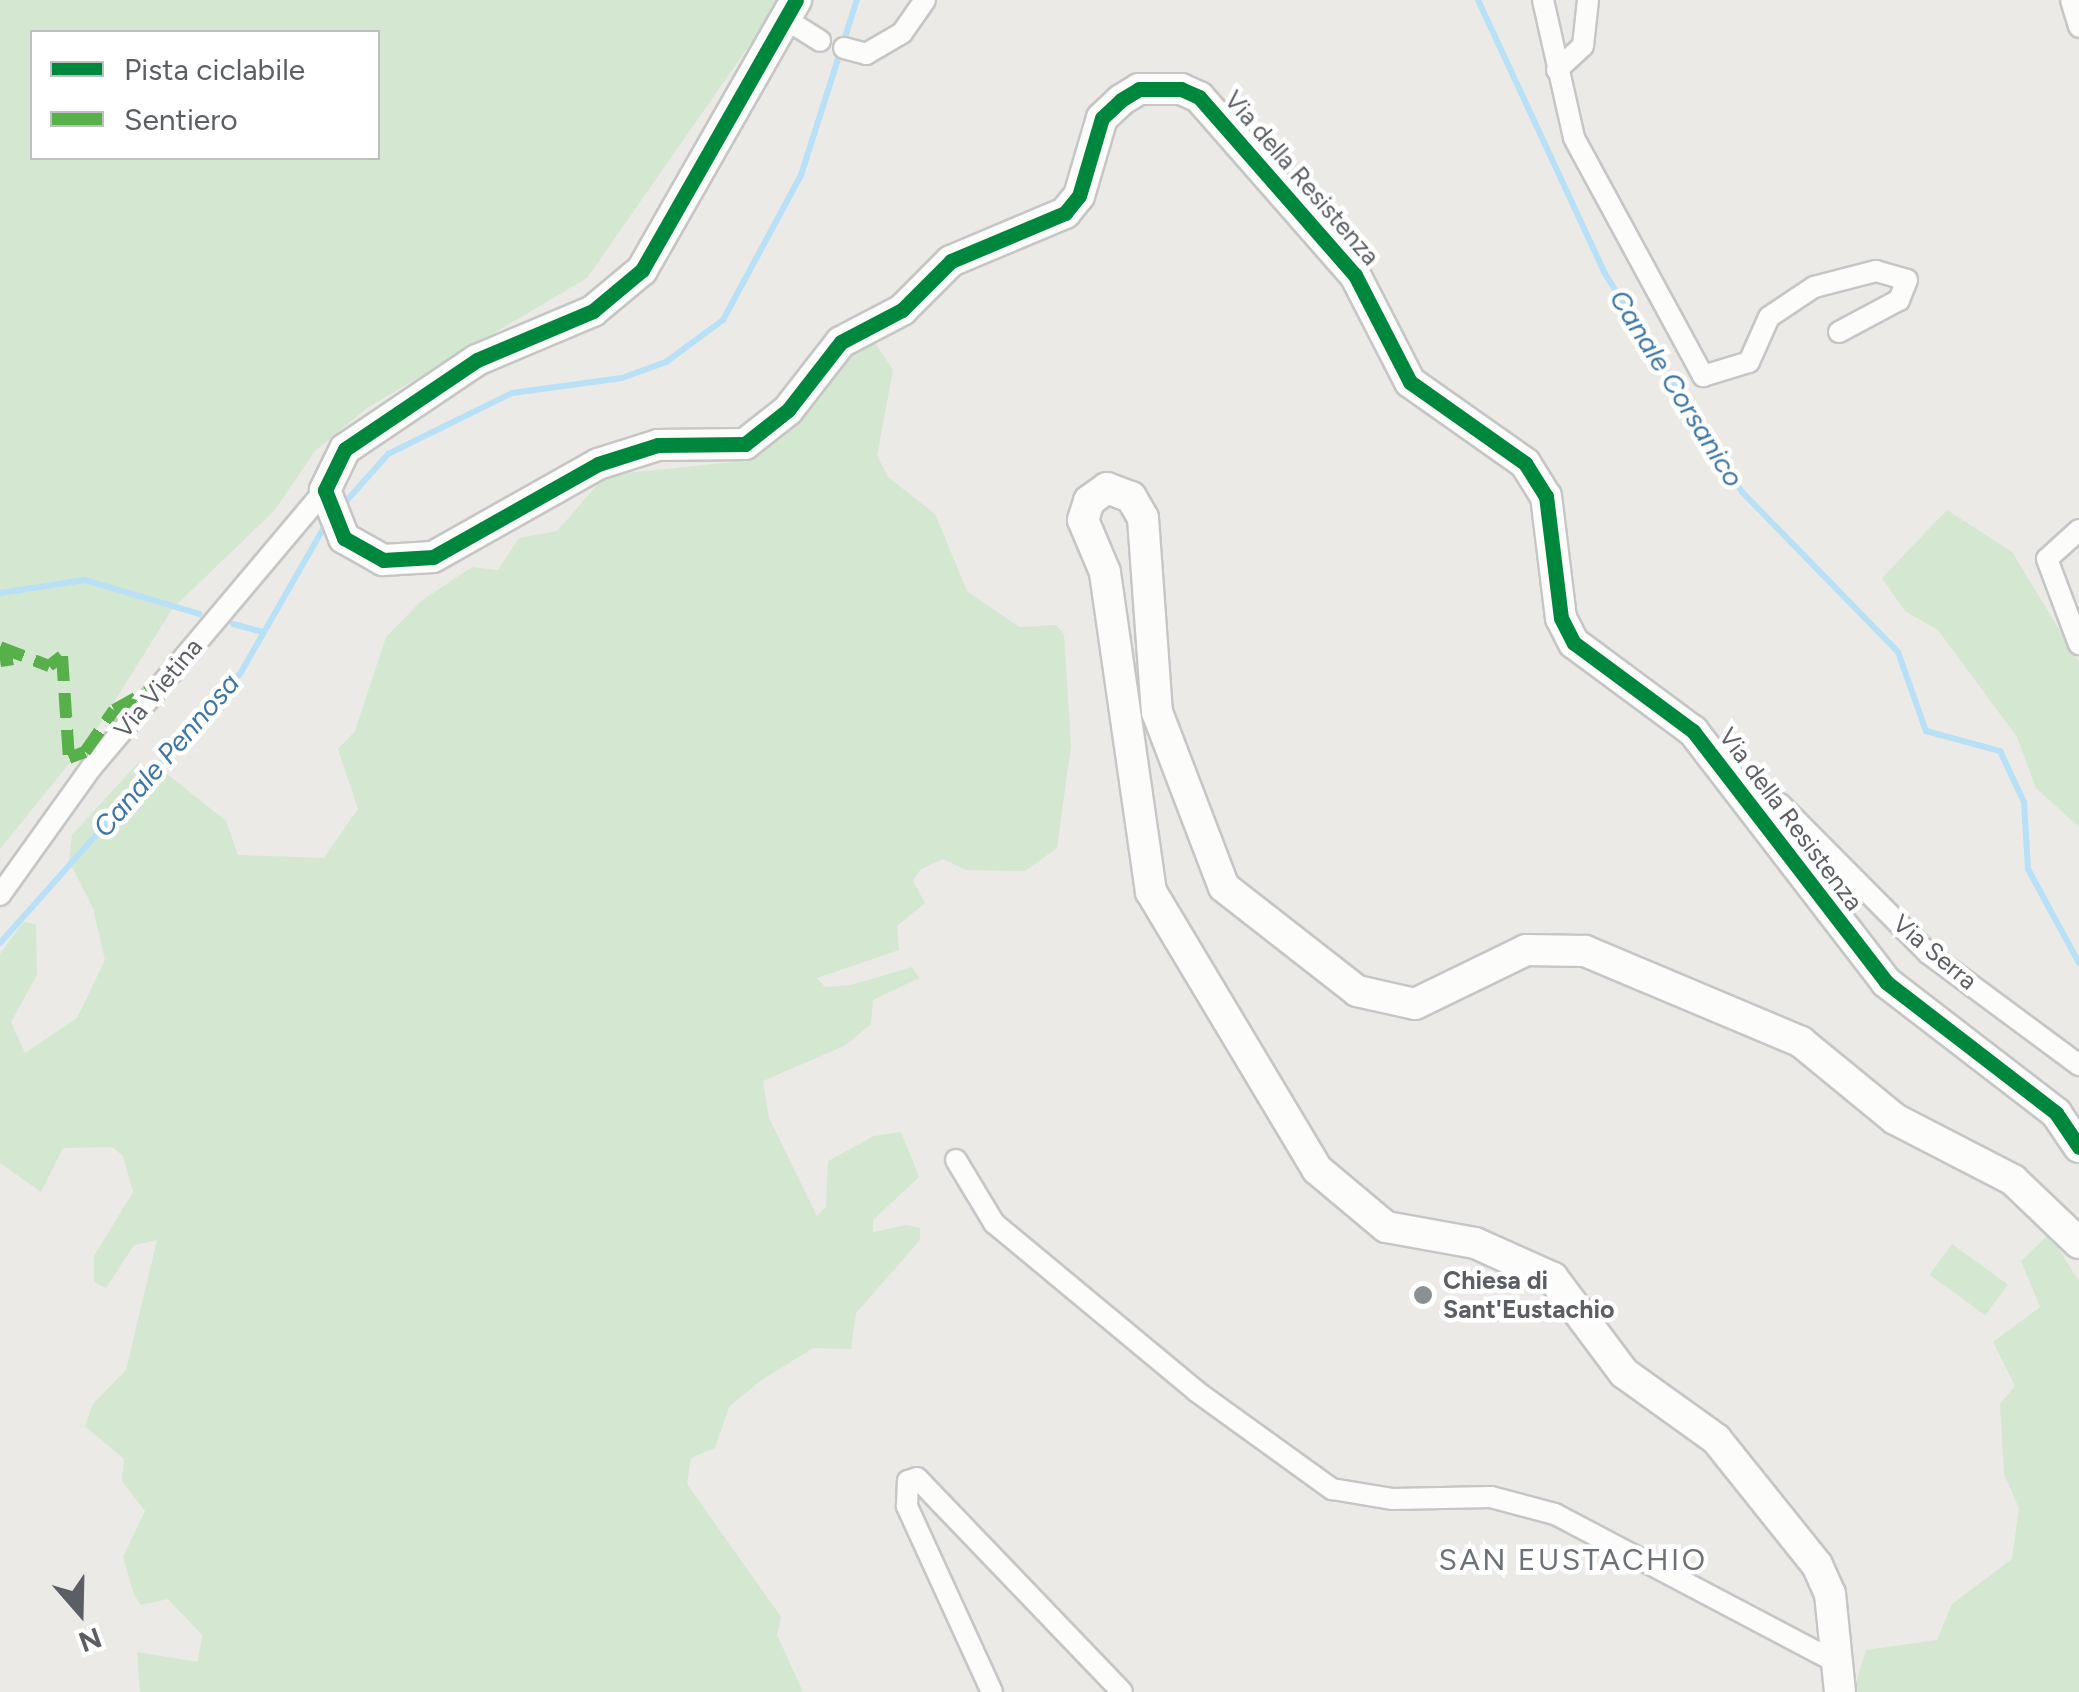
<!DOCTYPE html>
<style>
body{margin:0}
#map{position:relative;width:2079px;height:1692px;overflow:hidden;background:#ebeae6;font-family:Figtree,sans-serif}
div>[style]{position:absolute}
.green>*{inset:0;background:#d4e7d1;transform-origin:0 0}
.stream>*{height:6px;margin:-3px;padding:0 3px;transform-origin:3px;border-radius:3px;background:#b8e0f7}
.roads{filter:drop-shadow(2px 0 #c6c6c7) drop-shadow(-2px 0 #c6c6c7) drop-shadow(0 2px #c6c6c7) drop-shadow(0 -2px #c6c6c7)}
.street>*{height:20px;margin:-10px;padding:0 10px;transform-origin:10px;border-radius:10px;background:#fcfcfb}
.secondary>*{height:30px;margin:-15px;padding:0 15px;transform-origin:15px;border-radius:15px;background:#fcfcfb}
.quiet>*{height:12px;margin-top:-6px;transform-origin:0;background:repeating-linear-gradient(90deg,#58b04a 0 25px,transparent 0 37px)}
.cycleway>*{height:15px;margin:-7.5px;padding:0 7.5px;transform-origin:7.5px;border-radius:7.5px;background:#00873e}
.dots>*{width:28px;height:28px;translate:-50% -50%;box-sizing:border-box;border:5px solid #fff;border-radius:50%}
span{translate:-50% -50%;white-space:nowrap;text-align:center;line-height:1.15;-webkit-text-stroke:9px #fff;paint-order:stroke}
.street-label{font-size:25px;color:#5b5f63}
.poi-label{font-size:25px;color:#5b5f63;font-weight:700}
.left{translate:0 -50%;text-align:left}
.water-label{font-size:28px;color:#3c76a7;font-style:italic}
.quarter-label{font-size:30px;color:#6c7175;letter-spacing:2.5px}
.legend{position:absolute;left:30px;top:30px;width:350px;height:130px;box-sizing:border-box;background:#fff;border:2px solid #bdbfc1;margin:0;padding:12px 18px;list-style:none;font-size:30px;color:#5b5f63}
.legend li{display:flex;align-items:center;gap:20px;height:50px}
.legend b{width:50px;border:2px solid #bdbfc1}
.north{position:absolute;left:30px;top:1562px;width:100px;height:100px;-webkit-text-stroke:8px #fff;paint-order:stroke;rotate:160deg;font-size:28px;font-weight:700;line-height:40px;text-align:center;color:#5b5f63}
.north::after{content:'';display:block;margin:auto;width:35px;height:45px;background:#5b5f63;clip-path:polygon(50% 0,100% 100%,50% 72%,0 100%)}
</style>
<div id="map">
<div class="green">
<div style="clip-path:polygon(evenodd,0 0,781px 0,587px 278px,367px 408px,315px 451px,274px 511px,173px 608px,97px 729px,0 849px,0 0,32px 32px,378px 32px,378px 158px,32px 158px,32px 32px)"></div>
<div style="clip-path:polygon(873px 340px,893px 370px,877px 455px,888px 477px,935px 514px,967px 591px,1019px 627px,1056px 625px,1064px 634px,1071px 746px,1057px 848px,1025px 871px,966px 870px,943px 859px,920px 870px,913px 881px,925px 903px,897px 926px,899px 950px,817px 978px,825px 987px,851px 985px,912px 967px,919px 978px,873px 1000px,871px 1024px,844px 1046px,763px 1081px,769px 1118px,817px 1216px,826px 1207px,828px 1161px,874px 1136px,901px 1132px,919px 1177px,873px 1220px,873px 1232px,907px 1225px,920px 1228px,920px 1240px,856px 1313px,851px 1349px,813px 1348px,759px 1382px,729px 1407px,715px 1448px,691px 1458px,687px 1484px,781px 1617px,777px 1635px,803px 1692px,140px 1692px,137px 1652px,198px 1662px,202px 1635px,168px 1599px,141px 1605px,134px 1595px,123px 1557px,145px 1511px,122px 1481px,124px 1459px,85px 1426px,93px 1404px,126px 1370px,157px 1240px,134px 1245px,106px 1288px,94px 1282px,94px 1256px,133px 1192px,123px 1156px,112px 1147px,63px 1148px,41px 1192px,0 1163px,0 954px,23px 922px,36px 924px,37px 975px,11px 1022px,25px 1053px,77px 1018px,105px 960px,93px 908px,69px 861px,72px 835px,137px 764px,161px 769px,226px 821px,238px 855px,324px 858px,358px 809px,338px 749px,355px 731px,386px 637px,421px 601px,472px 567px,498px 570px,519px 538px,557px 531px,606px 475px,734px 462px,765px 445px,845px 356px)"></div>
<div style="clip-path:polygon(1947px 510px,2012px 552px,2079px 662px,2079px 827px,2036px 788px,2017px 737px,1938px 630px,1905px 611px,1882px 578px)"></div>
<div style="clip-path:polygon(2049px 1234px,2079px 1281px,2079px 1692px,1853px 1692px,1866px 1650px,1937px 1640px,1952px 1604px,2012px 1559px,2019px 1508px,2004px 1474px,2000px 1404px,2015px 1386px,1993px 1342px,2040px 1307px,2021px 1261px)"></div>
<div style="left:1952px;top:1244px;width:69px;height:38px;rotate:36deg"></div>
</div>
<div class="stream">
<div style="left:1478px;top:0;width:300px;rotate:65.1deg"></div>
<div style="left:1604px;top:272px;width:260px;rotate:57.9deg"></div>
<div style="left:1742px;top:492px;width:223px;rotate:45.7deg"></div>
<div style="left:1898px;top:652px;width:84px;rotate:70.5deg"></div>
<div style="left:1926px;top:731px;width:77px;rotate:15.1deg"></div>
<div style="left:2000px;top:751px;width:56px;rotate:64.8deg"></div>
<div style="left:2024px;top:802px;width:67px;rotate:86.6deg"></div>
<div style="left:2028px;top:869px;width:107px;rotate:61.5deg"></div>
<div style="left:341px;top:507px;width:71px;rotate:-48.4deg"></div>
<div style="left:388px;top:454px;width:138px;rotate:-26.2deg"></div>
<div style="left:512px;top:393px;width:111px;rotate:-7.8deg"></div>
<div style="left:622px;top:378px;width:47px;rotate:-20deg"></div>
<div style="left:666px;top:362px;width:71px;rotate:-36.4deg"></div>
<div style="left:723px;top:320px;width:165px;rotate:-61.7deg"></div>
<div style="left:801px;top:175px;width:184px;rotate:-72.3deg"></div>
<div style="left:0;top:593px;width:86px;rotate:-8.7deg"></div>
<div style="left:85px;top:580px;width:119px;rotate:16.6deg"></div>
<div style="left:233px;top:624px;width:30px;rotate:15deg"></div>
<div style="left:0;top:943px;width:361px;rotate:-48.3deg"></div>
<div style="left:240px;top:674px;width:173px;rotate:-60.2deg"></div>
</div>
<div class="roads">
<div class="street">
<div style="left:1543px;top:0;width:141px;rotate:77.3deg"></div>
<div style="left:1574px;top:138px;width:271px;rotate:61.5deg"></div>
<div style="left:1703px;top:376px;width:48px;rotate:-16.9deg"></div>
<div style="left:1749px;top:362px;width:49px;rotate:-66deg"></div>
<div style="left:1769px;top:317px;width:54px;rotate:-33.7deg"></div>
<div style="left:1814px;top:287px;width:64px;rotate:-14.5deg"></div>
<div style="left:1876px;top:271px;width:32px;rotate:16deg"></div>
<div style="left:1907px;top:280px;width:22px;rotate:112deg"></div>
<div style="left:1899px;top:300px;width:68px;rotate:151.9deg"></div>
<div style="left:2071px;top:0;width:28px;rotate:73deg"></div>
<div style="left:787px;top:20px;width:39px;rotate:32deg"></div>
<div style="left:844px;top:48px;width:23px;rotate:15deg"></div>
<div style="left:866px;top:54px;width:42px;rotate:-30.3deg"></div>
<div style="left:902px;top:33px;width:40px;rotate:-55.1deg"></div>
<div style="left:1557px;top:70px;width:35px;rotate:-43deg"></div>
<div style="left:1583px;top:46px;width:46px;rotate:-83.8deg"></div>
<div style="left:2079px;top:530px;width:43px;rotate:137.8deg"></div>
<div style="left:2047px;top:559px;width:91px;rotate:69.4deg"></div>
<div style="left:1756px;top:819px;width:28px;rotate:-32deg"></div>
<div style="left:1780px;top:804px;width:211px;rotate:45.2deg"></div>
<div style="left:1929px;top:954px;width:187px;rotate:36.5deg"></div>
<div style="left:0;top:895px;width:156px;rotate:-54.4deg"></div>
<div style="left:91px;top:768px;width:363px;rotate:-49.9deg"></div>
<div style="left:956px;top:1160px;width:74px;rotate:58.9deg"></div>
<div style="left:994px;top:1223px;width:263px;rotate:39.7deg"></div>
<div style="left:1196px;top:1391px;width:168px;rotate:35.8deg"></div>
<div style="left:1332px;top:1489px;width:62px;rotate:9.3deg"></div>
<div style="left:1393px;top:1499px;width:98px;rotate:-1.2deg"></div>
<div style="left:1491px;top:1497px;width:66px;rotate:14.9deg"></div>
<div style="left:1555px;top:1514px;width:322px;rotate:27.8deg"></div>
<div style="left:992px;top:1692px;width:205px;rotate:-114.6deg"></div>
<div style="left:907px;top:1506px;width:25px;rotate:-88deg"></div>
<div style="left:908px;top:1481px;width:9px;rotate:-18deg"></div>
<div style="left:917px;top:1478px;width:296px;rotate:46.2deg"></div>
</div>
<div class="secondary">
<div style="left:796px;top:0;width:311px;rotate:119.7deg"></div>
<div style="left:642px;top:270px;width:64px;rotate:140.1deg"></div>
<div style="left:593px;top:311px;width:126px;rotate:157.1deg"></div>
<div style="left:477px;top:360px;width:159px;rotate:146deg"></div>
<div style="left:345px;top:449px;width:46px;rotate:116deg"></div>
<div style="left:325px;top:490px;width:52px;rotate:68.4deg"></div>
<div style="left:344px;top:538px;width:45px;rotate:29.4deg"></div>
<div style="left:383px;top:560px;width:50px;rotate:-3.4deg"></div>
<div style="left:433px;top:557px;width:189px;rotate:-29.4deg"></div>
<div style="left:598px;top:464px;width:63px;rotate:-17.6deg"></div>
<div style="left:658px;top:445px;width:87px;rotate:-0.7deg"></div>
<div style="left:745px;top:444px;width:55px;rotate:-38.3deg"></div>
<div style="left:788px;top:410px;width:86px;rotate:-52.1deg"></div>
<div style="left:841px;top:342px;width:69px;rotate:-27.7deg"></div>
<div style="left:902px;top:310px;width:69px;rotate:-45deg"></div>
<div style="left:951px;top:261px;width:124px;rotate:-22.8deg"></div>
<div style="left:1065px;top:213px;width:22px;rotate:-51deg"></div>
<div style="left:1079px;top:196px;width:81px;rotate:-73.6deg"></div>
<div style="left:1102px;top:118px;width:26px;rotate:-43deg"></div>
<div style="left:1121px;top:100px;width:21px;rotate:-31deg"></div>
<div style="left:1139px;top:89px;width:42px"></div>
<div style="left:1181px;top:89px;width:20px;rotate:24deg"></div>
<div style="left:1199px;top:97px;width:237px;rotate:48.8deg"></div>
<div style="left:1355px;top:275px;width:120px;rotate:62.8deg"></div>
<div style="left:1410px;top:382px;width:141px;rotate:35.2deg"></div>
<div style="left:1525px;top:463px;width:39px;rotate:58deg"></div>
<div style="left:1546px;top:496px;width:123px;rotate:83deg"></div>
<div style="left:1561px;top:618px;width:28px;rotate:63deg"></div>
<div style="left:1574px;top:643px;width:148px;rotate:36.5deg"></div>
<div style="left:1693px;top:731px;width:317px;rotate:52.4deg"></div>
<div style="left:1886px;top:982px;width:215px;rotate:37.6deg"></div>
<div style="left:2056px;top:1113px;width:41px;rotate:55.9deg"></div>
<div style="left:1840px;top:1692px;width:99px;rotate:-95.8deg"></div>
<div style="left:1830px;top:1594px;width:32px;rotate:-114deg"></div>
<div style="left:1817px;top:1565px;width:161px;rotate:-128.7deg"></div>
<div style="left:1716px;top:1439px;width:113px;rotate:-144.3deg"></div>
<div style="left:1624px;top:1373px;width:119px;rotate:-126.8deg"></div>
<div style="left:1553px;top:1278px;width:85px;rotate:-155.8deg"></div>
<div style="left:1475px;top:1243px;width:90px;rotate:-169.8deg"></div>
<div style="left:1386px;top:1227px;width:90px;rotate:-140deg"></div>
<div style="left:1317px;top:1169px;width:323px;rotate:-120.9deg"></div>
<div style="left:1151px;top:892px;width:323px;rotate:-98.2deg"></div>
<div style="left:1105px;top:572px;width:56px;rotate:-112.9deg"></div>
<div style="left:1083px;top:520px;width:20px;rotate:-72deg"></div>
<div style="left:1089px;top:501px;width:22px;rotate:-36deg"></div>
<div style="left:1107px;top:488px;width:26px;rotate:21deg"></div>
<div style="left:1131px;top:497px;width:24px;rotate:60deg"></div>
<div style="left:1143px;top:518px;width:195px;rotate:85.9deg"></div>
<div style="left:1157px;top:712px;width:187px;rotate:69.1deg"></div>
<div style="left:1224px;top:887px;width:169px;rotate:38deg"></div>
<div style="left:1357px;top:991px;width:59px;rotate:12.6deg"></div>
<div style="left:1415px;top:1004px;width:123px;rotate:-25.9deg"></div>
<div style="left:1526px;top:950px;width:59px;rotate:1deg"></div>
<div style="left:1585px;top:951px;width:234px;rotate:22.8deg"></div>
<div style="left:1801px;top:1042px;width:122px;rotate:39.3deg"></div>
<div style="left:1895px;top:1119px;width:133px;rotate:27.3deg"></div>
<div style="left:2013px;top:1180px;width:91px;rotate:43.7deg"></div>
</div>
</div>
<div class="quiet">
<div style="left:0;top:647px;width:53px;rotate:21.2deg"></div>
<div style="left:49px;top:666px;width:16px;rotate:-38deg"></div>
<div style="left:62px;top:656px;width:102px;rotate:86.1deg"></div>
<div style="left:69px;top:758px;width:17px;rotate:-21deg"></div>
<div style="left:85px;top:752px;width:51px;rotate:-55.4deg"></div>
<div style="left:114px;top:710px;width:54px;rotate:-29deg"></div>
<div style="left:0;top:649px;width:16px;rotate:38deg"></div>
<div style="left:13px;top:659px;width:13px;rotate:171deg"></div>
</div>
<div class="cycleway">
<div style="left:796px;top:0;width:311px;rotate:119.7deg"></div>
<div style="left:642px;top:270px;width:64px;rotate:140.1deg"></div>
<div style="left:593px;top:311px;width:126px;rotate:157.1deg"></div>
<div style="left:477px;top:360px;width:159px;rotate:146deg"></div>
<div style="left:345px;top:449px;width:46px;rotate:116deg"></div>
<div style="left:325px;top:490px;width:52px;rotate:68.4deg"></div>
<div style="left:344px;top:538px;width:45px;rotate:29.4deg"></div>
<div style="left:383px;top:560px;width:50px;rotate:-3.4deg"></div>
<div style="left:433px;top:557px;width:189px;rotate:-29.4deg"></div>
<div style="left:598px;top:464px;width:63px;rotate:-17.6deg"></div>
<div style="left:658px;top:445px;width:87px;rotate:-0.7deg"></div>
<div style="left:745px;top:444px;width:55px;rotate:-38.3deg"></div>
<div style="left:788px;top:410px;width:86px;rotate:-52.1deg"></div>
<div style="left:841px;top:342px;width:69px;rotate:-27.7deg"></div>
<div style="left:902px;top:310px;width:69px;rotate:-45deg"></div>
<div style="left:951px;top:261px;width:124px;rotate:-22.8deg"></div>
<div style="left:1065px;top:213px;width:22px;rotate:-51deg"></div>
<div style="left:1079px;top:196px;width:81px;rotate:-73.6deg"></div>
<div style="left:1102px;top:118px;width:26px;rotate:-43deg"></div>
<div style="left:1121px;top:100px;width:21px;rotate:-31deg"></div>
<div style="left:1139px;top:89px;width:42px"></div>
<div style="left:1181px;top:89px;width:20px;rotate:24deg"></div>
<div style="left:1199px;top:97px;width:237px;rotate:48.8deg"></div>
<div style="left:1355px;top:275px;width:120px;rotate:62.8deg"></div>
<div style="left:1410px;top:382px;width:141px;rotate:35.2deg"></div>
<div style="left:1525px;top:463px;width:39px;rotate:58deg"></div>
<div style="left:1546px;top:496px;width:123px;rotate:83deg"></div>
<div style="left:1561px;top:618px;width:28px;rotate:63deg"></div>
<div style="left:1574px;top:643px;width:148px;rotate:36.5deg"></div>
<div style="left:1693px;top:731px;width:317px;rotate:52.4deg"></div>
<div style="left:1886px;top:982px;width:215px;rotate:37.6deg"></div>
<div style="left:2056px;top:1113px;width:41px;rotate:55.9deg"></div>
</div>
<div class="dots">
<div style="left:1423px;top:1295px;background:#8d9091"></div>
</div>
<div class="street-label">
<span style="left:1302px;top:178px;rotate:49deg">Via della Resistenza</span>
<span style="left:158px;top:688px;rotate:-50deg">Via Vietina</span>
<span style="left:1791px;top:819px;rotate:53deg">Via della Resistenza</span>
<span style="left:1935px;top:952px;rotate:40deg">Via Serra</span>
</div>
<div class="poi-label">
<span class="left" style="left:1443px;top:1295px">Chiesa di<br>Sant'Eustachio</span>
</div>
<div class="water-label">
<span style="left:1677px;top:388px;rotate:58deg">Canale Corsanico</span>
<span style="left:166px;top:755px;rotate:-49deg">Canale Pennosa</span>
</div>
<div class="quarter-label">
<span style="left:1573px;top:1560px">SAN EUSTACHIO</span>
</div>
<ul class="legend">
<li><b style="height:12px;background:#00873e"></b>Pista ciclabile</li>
<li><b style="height:12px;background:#58b04a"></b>Sentiero</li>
</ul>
<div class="north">N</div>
</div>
